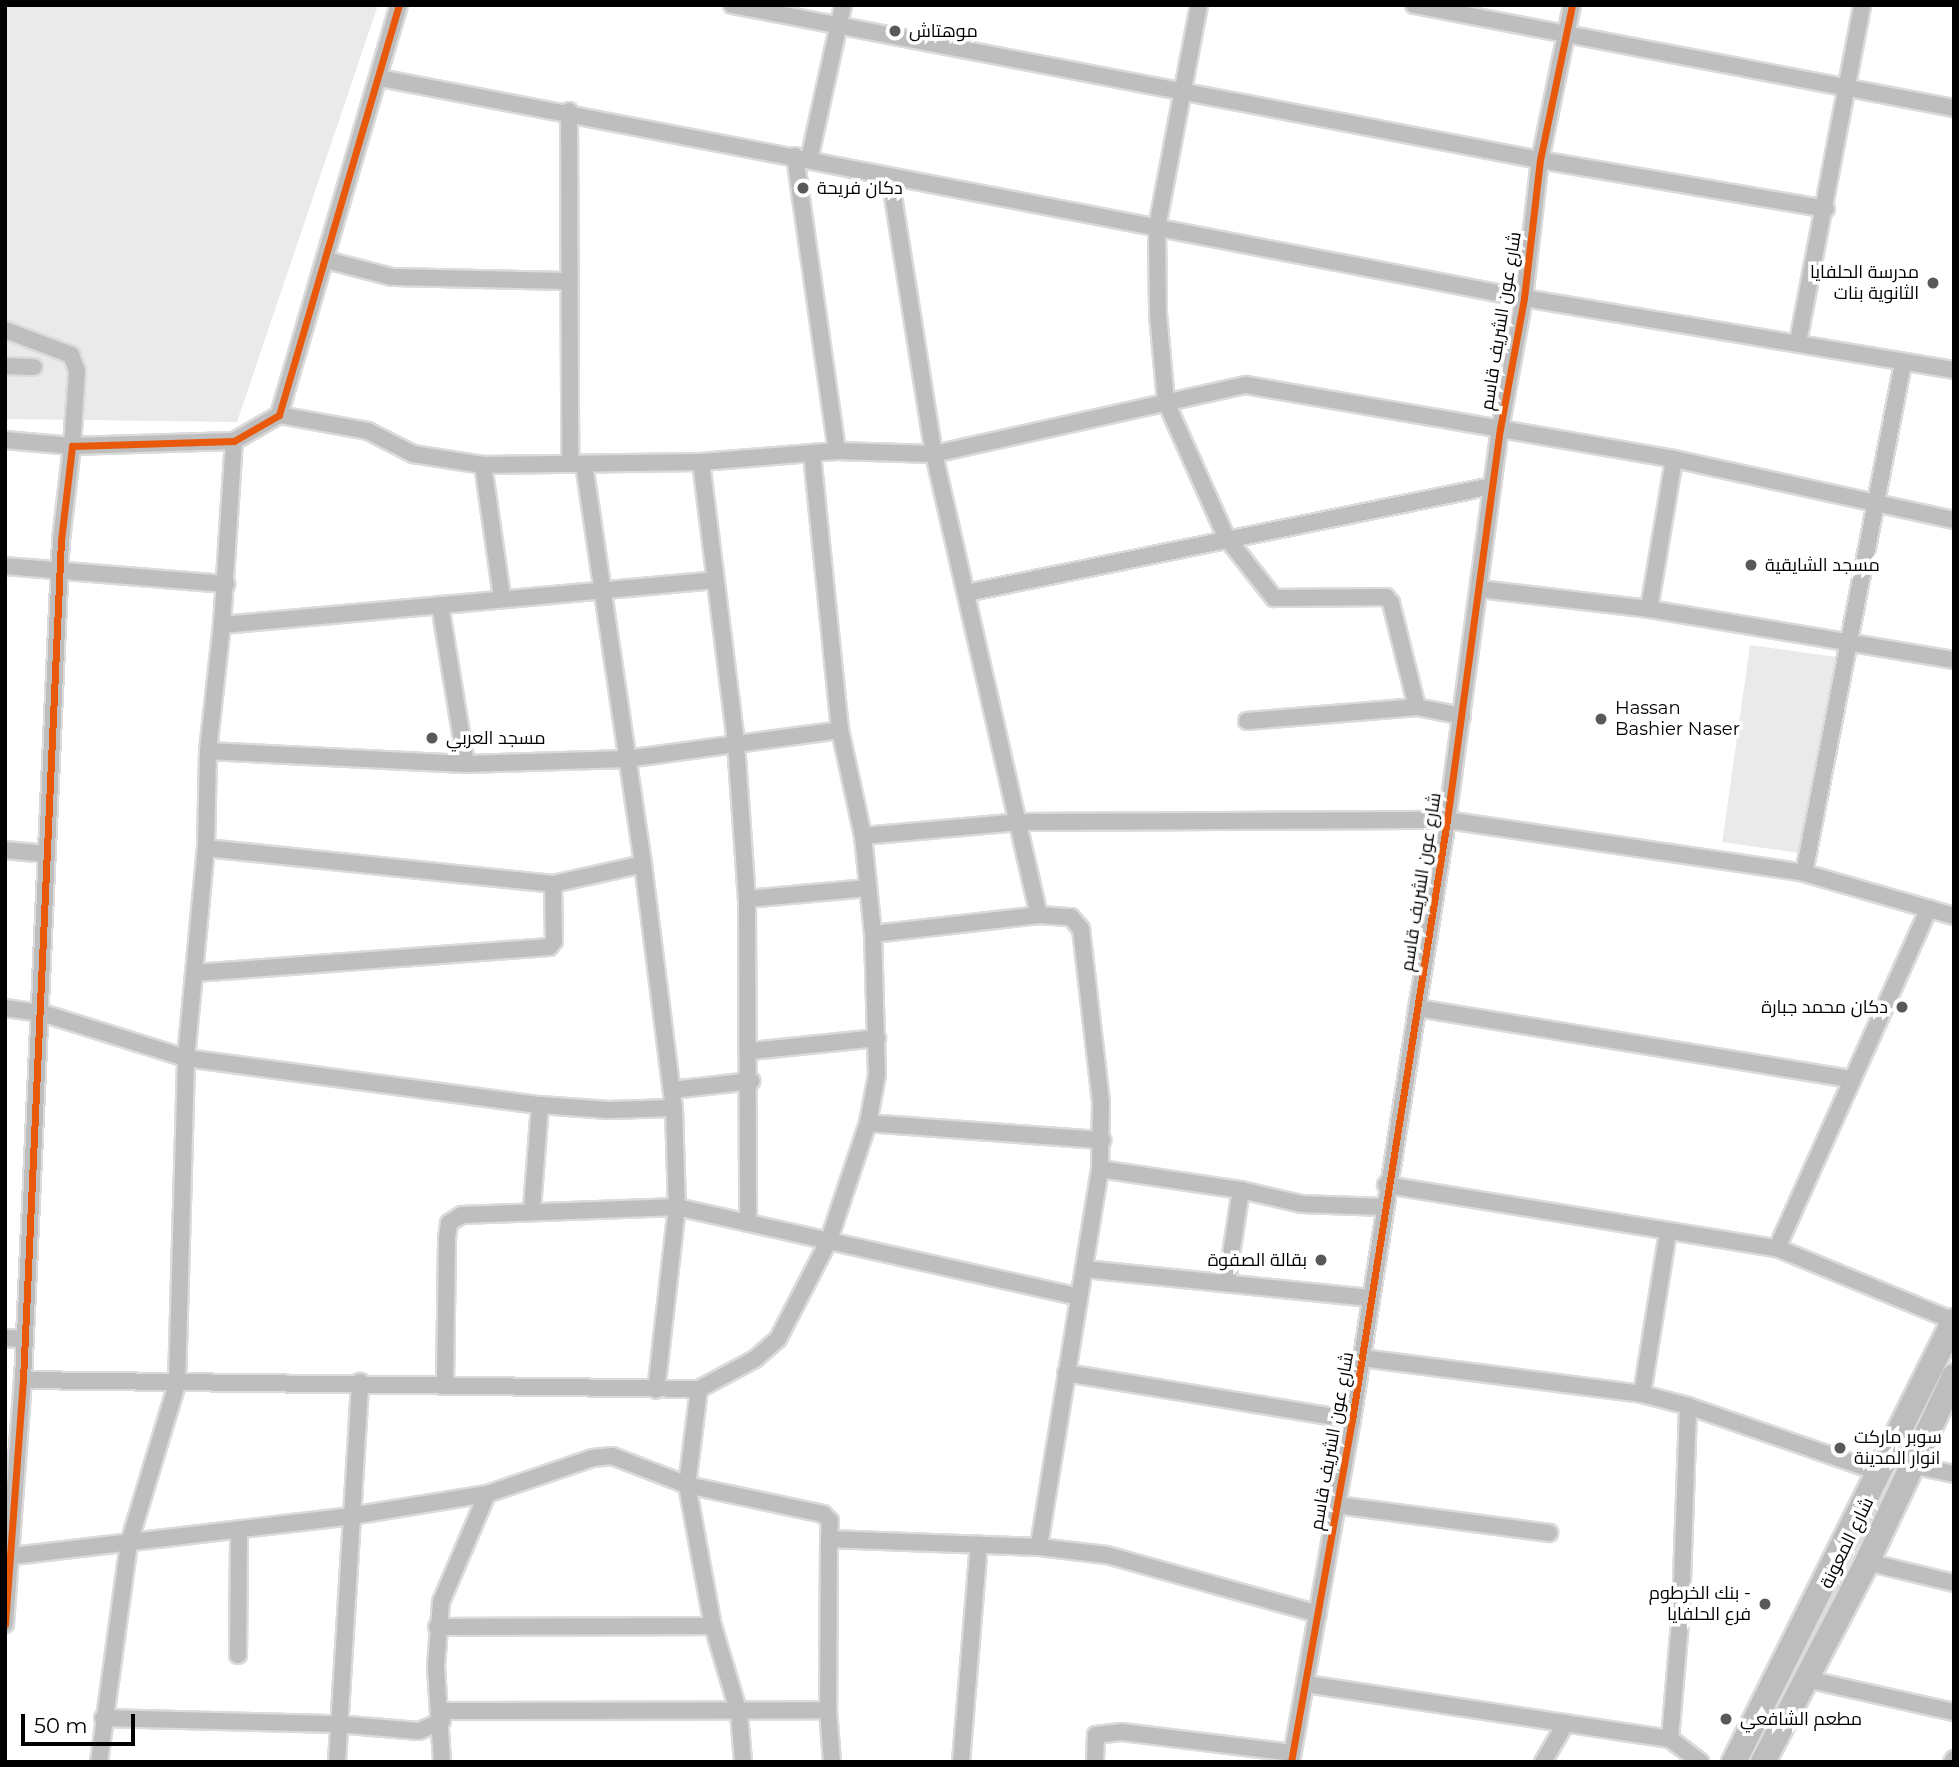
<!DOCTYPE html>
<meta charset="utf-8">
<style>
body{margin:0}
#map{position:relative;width:1959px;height:1767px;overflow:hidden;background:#fff;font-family:Montserrat,Cairo,sans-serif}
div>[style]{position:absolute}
.green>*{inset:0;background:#eaeaea;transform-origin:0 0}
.roads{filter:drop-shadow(2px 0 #dbdbdb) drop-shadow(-2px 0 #dbdbdb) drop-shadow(0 2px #dbdbdb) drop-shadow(0 -2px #dbdbdb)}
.minor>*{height:16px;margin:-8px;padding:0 8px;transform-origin:8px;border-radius:8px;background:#bebebe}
.trunk>*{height:24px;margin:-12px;padding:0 12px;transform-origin:12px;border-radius:12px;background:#bdbdbd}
.cycleway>*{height:7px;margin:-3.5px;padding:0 3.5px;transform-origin:3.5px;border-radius:3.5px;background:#e8590c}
.dots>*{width:19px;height:19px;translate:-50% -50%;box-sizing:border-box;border:4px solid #fff;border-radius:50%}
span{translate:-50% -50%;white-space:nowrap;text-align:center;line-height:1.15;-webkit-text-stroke:7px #fff;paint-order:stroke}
.poi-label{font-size:18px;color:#000}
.left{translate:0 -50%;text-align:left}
.right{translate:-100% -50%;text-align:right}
.street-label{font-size:18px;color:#000}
.frame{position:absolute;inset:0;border:7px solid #000;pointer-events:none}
.scale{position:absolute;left:21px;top:1714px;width:114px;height:32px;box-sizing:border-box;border:4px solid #000;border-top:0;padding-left:9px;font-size:21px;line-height:24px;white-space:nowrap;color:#000;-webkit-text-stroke:5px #fff;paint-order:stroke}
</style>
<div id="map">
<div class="green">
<div style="clip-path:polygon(5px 5px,378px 5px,237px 422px,5px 419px)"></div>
<div style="left:1750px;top:645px;width:87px;height:199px;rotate:8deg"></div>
</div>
<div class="roads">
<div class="minor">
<div style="left:732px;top:5px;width:823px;rotate:10.86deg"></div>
<div style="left:1540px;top:160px;width:290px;rotate:9.7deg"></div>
<div style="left:1199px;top:5px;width:227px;rotate:100.7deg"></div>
<div style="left:1157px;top:228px;width:86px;rotate:89.3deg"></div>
<div style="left:1158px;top:314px;width:88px;rotate:84.8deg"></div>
<div style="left:1166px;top:402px;width:148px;rotate:66deg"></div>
<div style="left:1226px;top:537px;width:78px;rotate:51.8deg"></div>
<div style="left:1274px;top:598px;width:112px;rotate:-0.5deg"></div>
<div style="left:1386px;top:597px;width:8px;rotate:50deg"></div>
<div style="left:1391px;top:603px;width:107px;rotate:76deg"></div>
<div style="left:1414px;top:5px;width:550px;rotate:10.8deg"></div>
<div style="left:380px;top:78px;width:1165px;rotate:10.89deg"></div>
<div style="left:1524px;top:298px;width:436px;rotate:9.5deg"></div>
<div style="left:569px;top:111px;width:353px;rotate:89.8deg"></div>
<div style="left:795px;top:156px;width:298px;rotate:81.9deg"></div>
<div style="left:809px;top:160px;width:159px;rotate:-77.6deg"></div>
<div style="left:890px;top:177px;width:280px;rotate:81deg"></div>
<div style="left:934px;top:454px;width:473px;rotate:77.2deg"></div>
<div style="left:326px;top:260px;width:68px;rotate:14.4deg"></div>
<div style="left:392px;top:277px;width:175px;rotate:1.3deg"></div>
<div style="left:5px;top:330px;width:71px;rotate:20.7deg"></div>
<div style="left:71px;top:355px;width:17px;rotate:69deg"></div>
<div style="left:77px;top:371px;width:75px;rotate:93.8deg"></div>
<div style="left:72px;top:446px;width:67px;rotate:-174.9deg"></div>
<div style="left:1798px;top:342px;width:343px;rotate:-79.2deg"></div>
<div style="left:5px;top:366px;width:29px;rotate:2deg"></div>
<div style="left:279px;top:415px;width:90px;rotate:10.2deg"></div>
<div style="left:368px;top:431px;width:51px;rotate:27.1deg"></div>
<div style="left:413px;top:454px;width:71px;rotate:8.9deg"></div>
<div style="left:483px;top:465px;width:218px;rotate:-0.8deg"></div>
<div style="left:701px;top:462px;width:136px;rotate:-4.6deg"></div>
<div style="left:837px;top:451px;width:97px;rotate:1.8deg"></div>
<div style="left:934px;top:454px;width:320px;rotate:-12.5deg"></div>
<div style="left:1246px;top:385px;width:434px;rotate:9.8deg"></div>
<div style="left:1674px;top:459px;width:287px;rotate:12.3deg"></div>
<div style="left:701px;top:462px;width:283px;rotate:82.9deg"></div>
<div style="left:736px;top:743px;width:156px;rotate:86deg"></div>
<div style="left:747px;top:899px;width:324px;rotate:89.8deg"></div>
<div style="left:584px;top:464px;width:404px;rotate:81.6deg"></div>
<div style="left:643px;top:864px;width:246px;rotate:82.8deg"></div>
<div style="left:674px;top:1108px;width:99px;rotate:88.3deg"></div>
<div style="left:677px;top:1207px;width:184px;rotate:96.5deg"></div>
<div style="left:483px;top:465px;width:133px;rotate:81.8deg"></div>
<div style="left:5px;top:566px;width:222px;rotate:4.7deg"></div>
<div style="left:1480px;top:589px;width:170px;rotate:6.7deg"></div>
<div style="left:1649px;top:609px;width:309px;rotate:9.5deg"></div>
<div style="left:966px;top:593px;width:537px;rotate:-11.5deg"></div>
<div style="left:440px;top:605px;width:161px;rotate:80.7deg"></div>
<div style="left:1649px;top:609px;width:152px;rotate:-80.5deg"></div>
<div style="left:222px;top:625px;width:493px;rotate:-5.2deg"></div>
<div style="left:1247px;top:721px;width:171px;rotate:-4.7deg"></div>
<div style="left:1417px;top:707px;width:46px;rotate:11.3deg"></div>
<div style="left:208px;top:751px;width:258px;rotate:2.9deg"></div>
<div style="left:466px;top:764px;width:160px;rotate:-1.8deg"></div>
<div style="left:626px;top:759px;width:216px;rotate:-7.7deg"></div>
<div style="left:863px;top:836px;width:159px;rotate:-5.1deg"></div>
<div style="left:1021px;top:822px;width:426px;rotate:-0.3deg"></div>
<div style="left:1447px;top:820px;width:361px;rotate:8.4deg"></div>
<div style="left:1804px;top:873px;width:156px;rotate:16deg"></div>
<div style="left:206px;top:848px;width:349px;rotate:5.9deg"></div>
<div style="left:553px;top:884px;width:92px;rotate:-12.5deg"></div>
<div style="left:5px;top:850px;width:42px;rotate:5.4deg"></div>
<div style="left:1804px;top:873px;width:520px;rotate:-79.01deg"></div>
<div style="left:747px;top:899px;width:121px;rotate:-5.2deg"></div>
<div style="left:873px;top:934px;width:167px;rotate:-6.5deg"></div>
<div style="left:1039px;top:915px;width:32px;rotate:4deg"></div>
<div style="left:1071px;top:917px;width:16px;rotate:50deg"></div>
<div style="left:1081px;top:929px;width:173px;rotate:83.4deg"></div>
<div style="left:1101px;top:1101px;width:68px;rotate:90.8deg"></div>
<div style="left:1100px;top:1169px;width:383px;rotate:99.2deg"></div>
<div style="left:195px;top:973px;width:355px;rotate:-4.2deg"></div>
<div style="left:549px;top:947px;width:8px;rotate:-50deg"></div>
<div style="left:554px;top:941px;width:57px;rotate:-91deg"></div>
<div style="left:5px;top:1008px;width:37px;rotate:8deg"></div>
<div style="left:42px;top:1013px;width:151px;rotate:17.4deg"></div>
<div style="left:186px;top:1058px;width:357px;rotate:7.6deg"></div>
<div style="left:540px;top:1105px;width:69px;rotate:4.1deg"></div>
<div style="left:609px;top:1110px;width:65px;rotate:-1.8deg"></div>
<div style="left:1417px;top:1008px;width:439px;rotate:9.3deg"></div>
<div style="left:751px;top:1051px;width:127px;rotate:-5.9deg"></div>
<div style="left:672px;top:1090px;width:80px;rotate:-6.5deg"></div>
<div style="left:868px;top:1123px;width:235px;rotate:4.2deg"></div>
<div style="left:1100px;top:1169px;width:143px;rotate:8.5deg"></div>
<div style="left:1241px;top:1190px;width:62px;rotate:13.1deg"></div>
<div style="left:1301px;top:1204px;width:83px;rotate:2.1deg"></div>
<div style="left:1386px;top:1185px;width:396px;rotate:9.2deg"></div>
<div style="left:1777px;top:1248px;width:191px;rotate:22.4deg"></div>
<div style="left:532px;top:1209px;width:104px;rotate:-85.6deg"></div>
<div style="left:1777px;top:1248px;width:372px;rotate:-65.9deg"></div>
<div style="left:1085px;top:1269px;width:286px;rotate:5.8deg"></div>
<div style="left:1227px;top:1281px;width:92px;rotate:-81.3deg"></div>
<div style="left:5px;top:1338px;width:20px;rotate:3deg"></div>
<div style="left:1362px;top:1358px;width:282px;rotate:7.3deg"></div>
<div style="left:1642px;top:1394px;width:48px;rotate:14.6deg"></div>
<div style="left:1688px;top:1406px;width:204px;rotate:19.1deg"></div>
<div style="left:1066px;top:1373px;width:290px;rotate:9.3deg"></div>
<div style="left:23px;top:1380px;width:676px;rotate:0.76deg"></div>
<div style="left:699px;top:1389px;width:64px;rotate:-28.2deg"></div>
<div style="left:755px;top:1359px;width:30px;rotate:-41deg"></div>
<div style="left:778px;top:1339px;width:111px;rotate:-62.7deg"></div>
<div style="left:829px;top:1240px;width:123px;rotate:-71.6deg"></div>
<div style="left:868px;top:1123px;width:49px;rotate:-79.4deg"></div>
<div style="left:877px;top:1075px;width:141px;rotate:-91.6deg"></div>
<div style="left:873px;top:934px;width:99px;rotate:-95.8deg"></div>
<div style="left:863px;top:836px;width:108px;rotate:-102.2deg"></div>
<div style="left:840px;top:730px;width:276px;rotate:-95.8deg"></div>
<div style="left:445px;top:1385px;width:147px;rotate:-89.2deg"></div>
<div style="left:447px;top:1238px;width:15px;rotate:-82deg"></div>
<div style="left:449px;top:1223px;width:15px;rotate:-32deg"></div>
<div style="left:462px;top:1215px;width:215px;rotate:-2.1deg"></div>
<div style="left:677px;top:1207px;width:411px;rotate:12.6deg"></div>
<div style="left:699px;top:1389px;width:97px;rotate:97.1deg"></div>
<div style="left:687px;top:1485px;width:143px;rotate:79.6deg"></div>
<div style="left:713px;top:1626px;width:91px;rotate:73.4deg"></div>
<div style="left:739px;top:1713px;width:49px;rotate:85.3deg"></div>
<div style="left:1642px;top:1394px;width:164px;rotate:-80.9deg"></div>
<div style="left:1911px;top:1465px;width:44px;rotate:11.8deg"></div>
<div style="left:1337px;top:1505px;width:214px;rotate:7.5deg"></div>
<div style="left:829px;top:1539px;width:171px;rotate:90.3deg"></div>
<div style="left:828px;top:1710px;width:52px;rotate:85.6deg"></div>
<div style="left:12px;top:1556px;width:341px;rotate:-6.7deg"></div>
<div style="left:351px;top:1516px;width:138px;rotate:-9.2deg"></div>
<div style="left:487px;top:1494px;width:112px;rotate:-18.8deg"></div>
<div style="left:593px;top:1458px;width:19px;rotate:-6deg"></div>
<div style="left:612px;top:1456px;width:80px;rotate:21.1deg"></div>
<div style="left:687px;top:1485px;width:139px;rotate:12deg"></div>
<div style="left:823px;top:1514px;width:10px;rotate:45deg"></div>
<div style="left:830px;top:1521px;width:18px;rotate:93deg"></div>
<div style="left:829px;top:1539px;width:210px;rotate:2.2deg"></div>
<div style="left:1039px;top:1547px;width:68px;rotate:6.7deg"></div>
<div style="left:1107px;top:1555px;width:219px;rotate:15.6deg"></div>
<div style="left:1867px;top:1562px;width:89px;rotate:13.6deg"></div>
<div style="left:5px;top:1624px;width:245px;rotate:-85.8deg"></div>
<div style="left:23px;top:1380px;width:841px;rotate:-87.41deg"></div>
<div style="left:61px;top:540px;width:95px;rotate:-83.3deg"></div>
<div style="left:72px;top:446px;width:162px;rotate:-1.8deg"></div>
<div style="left:234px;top:441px;width:52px;rotate:-30deg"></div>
<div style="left:279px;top:415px;width:427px;rotate:-73.7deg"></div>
<div style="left:437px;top:1627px;width:276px;rotate:-0.2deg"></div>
<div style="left:238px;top:1655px;width:125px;rotate:-89.5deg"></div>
<div style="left:1806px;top:1679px;width:152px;rotate:12.6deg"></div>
<div style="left:1306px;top:1684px;width:368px;rotate:8.6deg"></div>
<div style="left:1670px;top:1739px;width:38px;rotate:37deg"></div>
<div style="left:441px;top:1711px;width:387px;rotate:-0.1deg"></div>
<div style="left:103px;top:1718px;width:234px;rotate:1.5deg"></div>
<div style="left:337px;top:1724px;width:82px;rotate:4.9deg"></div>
<div style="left:419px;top:1731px;width:25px;rotate:-23deg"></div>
<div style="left:1670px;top:1739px;width:129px;rotate:-85.1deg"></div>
<div style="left:1681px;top:1610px;width:204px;rotate:-88deg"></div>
<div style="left:99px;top:1762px;width:221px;rotate:-82.2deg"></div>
<div style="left:129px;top:1543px;width:166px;rotate:-73.2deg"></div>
<div style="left:177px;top:1384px;width:326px;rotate:-88.4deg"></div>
<div style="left:186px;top:1058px;width:211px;rotate:-84.6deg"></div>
<div style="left:206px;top:848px;width:97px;rotate:-88.8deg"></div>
<div style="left:208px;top:751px;width:127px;rotate:-83.7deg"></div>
<div style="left:222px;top:625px;width:184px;rotate:-86.3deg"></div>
<div style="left:337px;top:1762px;width:381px;rotate:-86.5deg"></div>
<div style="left:442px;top:1762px;width:96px;rotate:-93.6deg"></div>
<div style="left:436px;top:1666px;width:64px;rotate:-85.5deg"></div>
<div style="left:441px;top:1602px;width:117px;rotate:-66.9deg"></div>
<div style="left:961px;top:1762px;width:218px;rotate:-85.3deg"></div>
<div style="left:1095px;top:1762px;width:27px;rotate:-88deg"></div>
<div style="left:1096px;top:1735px;width:26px;rotate:-7deg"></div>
<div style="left:1122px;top:1732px;width:171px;rotate:7deg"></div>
<div style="left:1291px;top:1762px;width:347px;rotate:-79.9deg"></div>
<div style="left:1352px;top:1420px;width:607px;rotate:-81deg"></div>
<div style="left:1447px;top:820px;width:395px;rotate:-82.3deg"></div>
<div style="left:1500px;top:429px;width:133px;rotate:-79.6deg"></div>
<div style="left:1524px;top:298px;width:139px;rotate:-83.4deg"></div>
<div style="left:1540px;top:160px;width:158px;rotate:-78.3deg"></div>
<div style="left:1543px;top:1762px;width:45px;rotate:-59.5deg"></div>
<div style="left:1952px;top:1762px;width:4px;rotate:-56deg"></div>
</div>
<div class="trunk">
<div style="left:1734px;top:1762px;width:493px;rotate:-63.5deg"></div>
<div style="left:1763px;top:1762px;width:225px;rotate:-62.5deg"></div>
<div style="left:1867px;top:1562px;width:205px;rotate:-64.9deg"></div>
</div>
</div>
<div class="cycleway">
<div style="left:5px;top:1624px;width:245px;rotate:-85.8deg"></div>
<div style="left:23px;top:1380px;width:841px;rotate:-87.41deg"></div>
<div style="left:61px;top:540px;width:95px;rotate:-83.3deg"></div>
<div style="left:72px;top:446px;width:162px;rotate:-1.8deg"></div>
<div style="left:234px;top:441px;width:52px;rotate:-30deg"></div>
<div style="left:279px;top:415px;width:427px;rotate:-73.7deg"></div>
<div style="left:1291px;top:1762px;width:347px;rotate:-79.9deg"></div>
<div style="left:1352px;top:1420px;width:607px;rotate:-81deg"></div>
<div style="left:1447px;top:820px;width:395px;rotate:-82.3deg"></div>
<div style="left:1500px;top:429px;width:133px;rotate:-79.6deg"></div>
<div style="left:1524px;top:298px;width:139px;rotate:-83.4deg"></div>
<div style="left:1540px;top:160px;width:158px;rotate:-78.3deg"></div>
</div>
<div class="dots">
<div style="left:895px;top:31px;background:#595959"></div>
<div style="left:803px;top:188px;background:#595959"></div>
<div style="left:1933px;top:283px;background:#595959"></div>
<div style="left:1751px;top:565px;background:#595959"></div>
<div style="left:1601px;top:719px;background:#595959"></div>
<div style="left:432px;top:738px;background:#595959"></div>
<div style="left:1902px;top:1007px;background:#595959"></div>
<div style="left:1321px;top:1260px;background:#595959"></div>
<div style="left:1840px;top:1448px;background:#595959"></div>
<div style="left:1765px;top:1604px;background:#595959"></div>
<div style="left:1726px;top:1719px;background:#595959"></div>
</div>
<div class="poi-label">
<span class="left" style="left:909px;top:31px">موهتاش</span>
<span class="left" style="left:817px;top:188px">دكان فريحة</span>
<span class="right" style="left:1919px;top:283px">مدرسة الحلفايا<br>الثانوية بنات</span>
<span class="left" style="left:1765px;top:565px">مسجد الشايقية</span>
<span class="left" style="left:1615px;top:719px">Hassan<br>Bashier Naser</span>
<span class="left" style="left:446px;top:738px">مسجد العربي</span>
<span class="right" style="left:1888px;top:1007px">دكان محمد جبارة</span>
<span class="right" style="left:1307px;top:1260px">بقالة الصفوة</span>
<span class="left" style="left:1854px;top:1448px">سوبر ماركت<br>انوار المدينة</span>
<span class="right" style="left:1751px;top:1604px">بنك الخرطوم -<br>فرع الحلفايا</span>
<span class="left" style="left:1740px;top:1719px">مطعم الشافعي</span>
</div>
<div class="street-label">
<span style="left:1501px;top:321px;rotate:-81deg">شارع عون الشريف قاسم</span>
<span style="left:1421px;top:882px;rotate:-81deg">شارع عون الشريف قاسم</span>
<span style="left:1332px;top:1441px;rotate:-80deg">شارع عون الشريف قاسم</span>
<span style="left:1847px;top:1543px;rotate:-64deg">شارع المعونة</span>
</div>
<div class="frame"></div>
<div class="scale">50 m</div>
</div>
